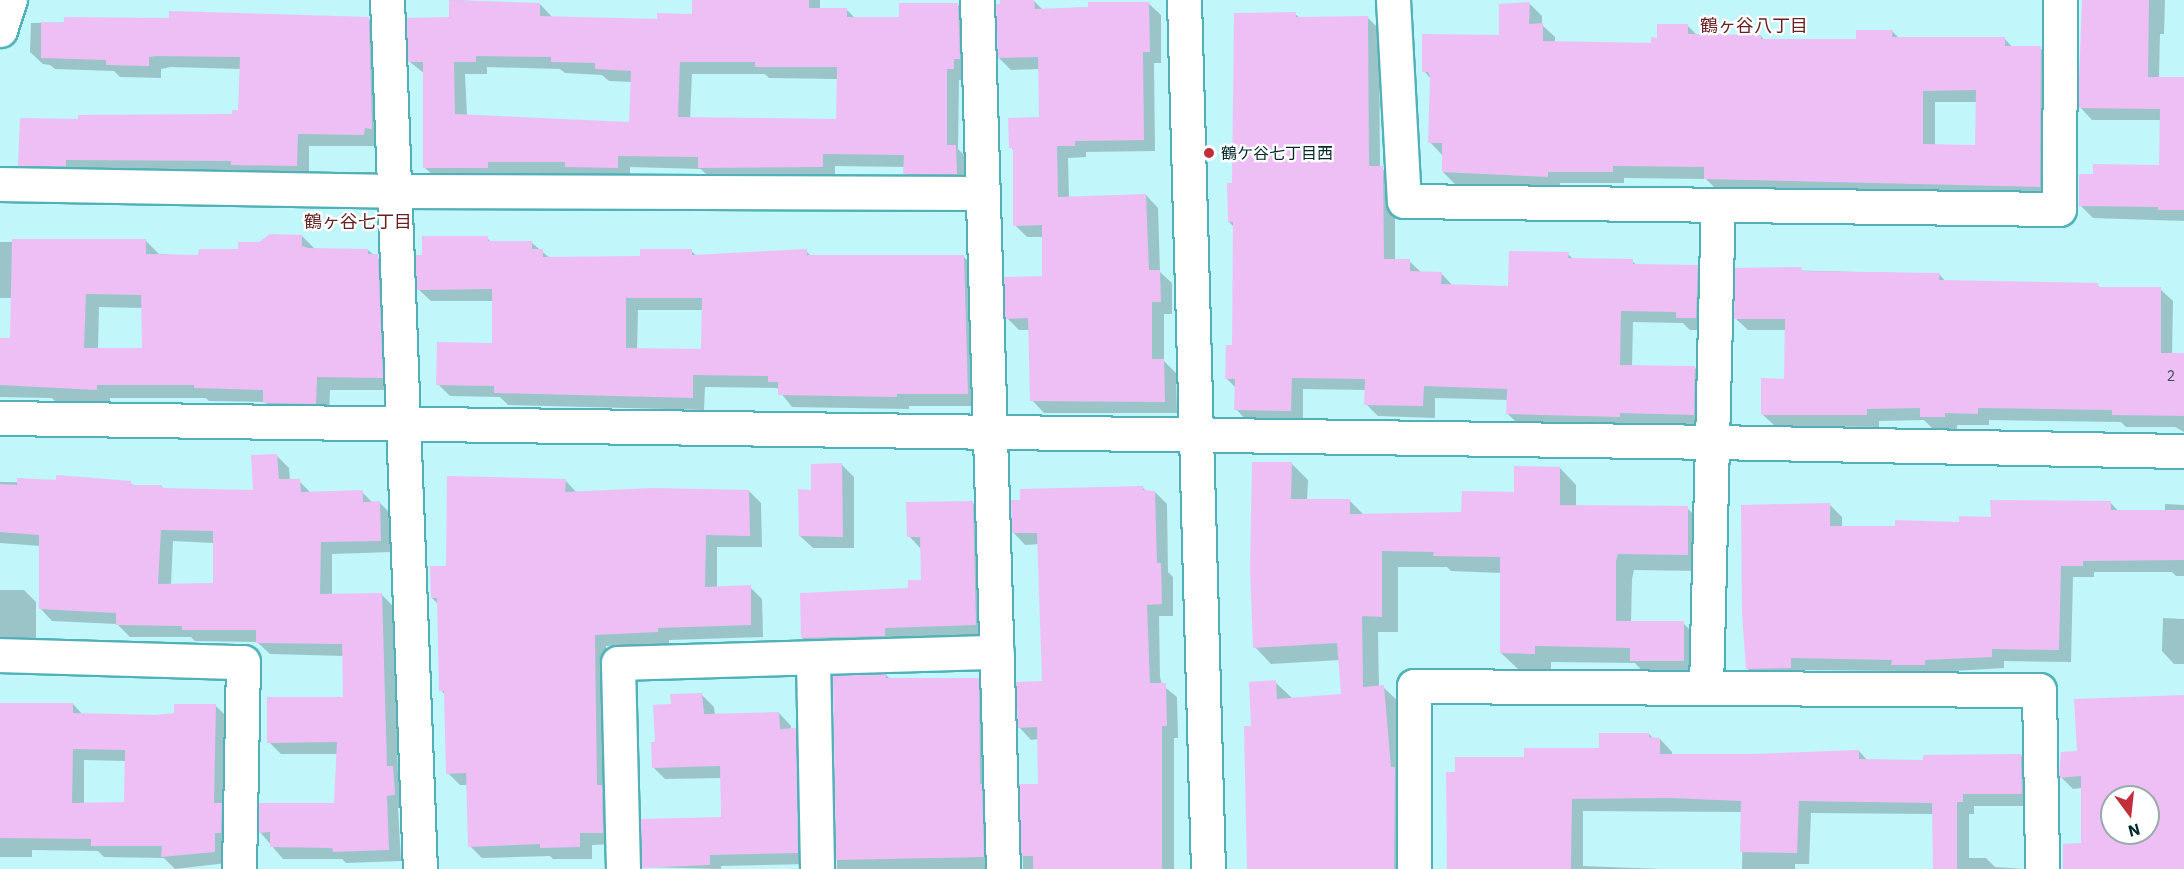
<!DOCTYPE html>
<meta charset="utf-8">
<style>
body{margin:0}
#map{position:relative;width:2184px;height:869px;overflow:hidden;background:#c1f6fa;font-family:"IBM Plex Sans","Noto Sans JP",sans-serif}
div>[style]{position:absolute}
.shadow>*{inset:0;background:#0003}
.building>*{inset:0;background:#eebff5}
.roads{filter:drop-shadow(2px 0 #52b1b8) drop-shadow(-2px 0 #52b1b8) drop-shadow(0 2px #52b1b8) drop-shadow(0 -2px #52b1b8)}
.minor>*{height:33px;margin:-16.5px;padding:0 16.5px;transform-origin:16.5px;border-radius:16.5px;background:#fff}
.dots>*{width:16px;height:16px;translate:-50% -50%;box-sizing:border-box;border:3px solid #fff;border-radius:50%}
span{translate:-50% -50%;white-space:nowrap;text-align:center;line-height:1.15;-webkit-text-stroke:4.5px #fff;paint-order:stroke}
.number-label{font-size:14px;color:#3c4f5f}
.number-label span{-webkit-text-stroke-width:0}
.poi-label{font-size:16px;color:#002a2d}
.left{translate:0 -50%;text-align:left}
.neighbourhood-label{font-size:18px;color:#682224}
.north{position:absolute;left:2100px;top:785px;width:60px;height:60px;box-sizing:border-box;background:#fff;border:2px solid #99aaab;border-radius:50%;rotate:165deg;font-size:16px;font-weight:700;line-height:24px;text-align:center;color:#002a2d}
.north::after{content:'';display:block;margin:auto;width:21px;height:27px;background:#c02f3a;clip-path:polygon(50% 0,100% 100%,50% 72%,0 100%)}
</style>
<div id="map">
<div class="shadow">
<div style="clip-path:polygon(evenodd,450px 0,540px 4px,552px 17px,658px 21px,694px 16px,758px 0,820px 0,820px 10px,846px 9px,856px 19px,901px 19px,958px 5px,970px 17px,965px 80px,959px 80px,958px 149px,968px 159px,969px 186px,917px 186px,905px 173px,905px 167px,835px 166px,835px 179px,712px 180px,701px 169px,630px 167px,630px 180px,579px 178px,574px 174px,500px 174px,500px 179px,437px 179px,424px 167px,425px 74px,410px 62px,450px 19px,450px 0,487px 67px,560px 69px,565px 73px,602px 75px,609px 81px,632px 82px,631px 124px,467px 116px,465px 74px,487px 74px,487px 67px,450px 0,692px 74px,765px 74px,769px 78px,838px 79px,838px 120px,690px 119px,692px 74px)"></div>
<div style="clip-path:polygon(2083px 0,2165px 0,2164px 34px,2160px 34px,2159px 78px,2184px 78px,2184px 221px,2093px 218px,2080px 205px,2094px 176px,2160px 166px,2161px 120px,2092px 120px,2080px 107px)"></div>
<div style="clip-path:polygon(1034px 1px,1043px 10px,1148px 3px,1161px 15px,1161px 63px,1154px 63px,1155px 151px,1086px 152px,1086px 157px,1068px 158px,1069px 198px,1146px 195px,1158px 208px,1160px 272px,1172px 283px,1172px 314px,1164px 314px,1164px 361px,1176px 373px,1177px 413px,1044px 413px,1032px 400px,1030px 330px,1019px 330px,1007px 318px,1044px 278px,1044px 237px,1027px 237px,1015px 225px,1014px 151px,1011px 147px,1041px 118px,1040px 69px,1011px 70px,999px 58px)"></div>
<div style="clip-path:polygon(evenodd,1530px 4px,1542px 16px,1542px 25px,1555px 37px,1555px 43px,1653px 45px,1659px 39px,1687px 25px,1698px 36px,1761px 36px,1764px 40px,1857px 41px,1892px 31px,1899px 38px,2005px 39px,2013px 48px,2040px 48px,2053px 60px,2052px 199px,1718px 191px,1706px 179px,1624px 178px,1624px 183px,1560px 183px,1560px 189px,1455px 184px,1443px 172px,1442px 155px,1430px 142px,1432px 80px,1424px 71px,1501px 36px,1530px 4px,1935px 102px,1977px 102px,1977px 147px,1935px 146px,1935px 102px)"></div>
<div style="clip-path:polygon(1295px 14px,1300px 18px,1367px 17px,1379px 29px,1380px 167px,1395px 180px,1395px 261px,1409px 261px,1422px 273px,1441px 273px,1453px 286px,1510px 287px,1568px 254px,1574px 260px,1632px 261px,1638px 266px,1697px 267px,1709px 279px,1708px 330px,1690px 330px,1683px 323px,1633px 322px,1632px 366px,1695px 368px,1707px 380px,1706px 426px,1520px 426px,1508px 414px,1508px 400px,1435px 398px,1435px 418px,1378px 416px,1366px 404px,1366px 390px,1303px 389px,1303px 422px,1248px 422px,1236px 409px,1236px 388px,1227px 379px,1233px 346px,1234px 227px,1229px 222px,1234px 184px)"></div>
<div style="clip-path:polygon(368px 18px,381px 31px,376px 146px,309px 146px,309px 178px,32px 177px,20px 165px,233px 116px,240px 112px,241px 69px,171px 67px,161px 69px,161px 78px,120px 77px,114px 71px,55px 69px,50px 65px,43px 64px,30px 52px,31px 23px)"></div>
<div style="clip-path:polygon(evenodd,302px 236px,315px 249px,368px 250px,391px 269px,395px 390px,330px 390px,329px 417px,278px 416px,265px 402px,209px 401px,206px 398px,110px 398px,110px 403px,56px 402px,52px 398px,0 397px,0 339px,11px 340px,12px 298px,0 298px,0 242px,146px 241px,159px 254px,200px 257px,240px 251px,259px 244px,302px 236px,99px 307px,143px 308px,144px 350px,98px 349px,99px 307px)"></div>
<div style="clip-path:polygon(evenodd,487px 238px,492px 243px,532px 243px,551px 259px,642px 258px,691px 251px,697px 256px,806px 251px,811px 256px,963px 256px,976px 269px,980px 406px,909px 406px,909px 409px,792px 407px,777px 388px,705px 387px,704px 410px,508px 405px,500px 397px,450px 396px,438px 384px,493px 344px,493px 301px,431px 301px,418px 289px,487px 238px,638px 310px,703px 310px,703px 351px,637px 350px,638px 310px)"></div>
<div style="clip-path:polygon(1737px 269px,1939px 274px,1946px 282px,2097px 285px,2101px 288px,2160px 289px,2173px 301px,2172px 355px,2184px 355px,2184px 432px,2175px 427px,2126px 427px,2121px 422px,1989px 420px,1989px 425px,1957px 425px,1957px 429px,1933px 429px,1924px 420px,1879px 421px,1879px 427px,1775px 426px,1762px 414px,1786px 380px,1787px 330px,1748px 330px,1735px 318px)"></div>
<div style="clip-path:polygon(evenodd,276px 455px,289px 468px,290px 481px,299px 481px,311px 493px,362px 492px,373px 503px,379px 502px,392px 515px,392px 552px,332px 554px,332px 595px,382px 595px,394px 607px,398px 774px,405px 780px,407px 807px,398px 808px,401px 861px,346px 863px,342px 859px,283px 859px,260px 832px,336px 804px,338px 754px,281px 754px,269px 742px,345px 698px,344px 656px,270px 654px,257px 642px,195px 641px,191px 637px,130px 637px,117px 624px,52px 621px,40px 608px,41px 546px,0 543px,0 482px,130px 483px,134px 486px,162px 487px,164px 489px,254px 491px,276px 455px,173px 541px,214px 543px,214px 585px,171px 585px,173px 541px)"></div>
<div style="clip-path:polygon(1291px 463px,1308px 480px,1307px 500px,1350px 501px,1364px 515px,1463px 513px,1515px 494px,1560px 468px,1576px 485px,1576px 507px,1687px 508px,1703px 524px,1703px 571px,1634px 570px,1632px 579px,1631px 623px,1683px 623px,1699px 639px,1699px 677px,1648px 677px,1635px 663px,1551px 662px,1551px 669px,1518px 669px,1501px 653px,1502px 573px,1451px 571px,1447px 567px,1398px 567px,1398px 632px,1378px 632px,1379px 687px,1383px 687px,1400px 703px,1411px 869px,1248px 869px,1253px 727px,1275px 682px,1292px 698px,1343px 695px,1340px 660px,1271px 664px,1255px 647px)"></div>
<div style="clip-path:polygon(842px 465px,854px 477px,854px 548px,813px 548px,800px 536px,812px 491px)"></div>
<div style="clip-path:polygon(565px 480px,577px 493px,749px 491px,761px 503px,762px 547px,717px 547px,717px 588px,750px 587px,762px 599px,763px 637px,669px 640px,669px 644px,606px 646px,609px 794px,614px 844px,592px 845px,592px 859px,553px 859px,550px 856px,482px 858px,470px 846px,468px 785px,460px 785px,448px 773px,446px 696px,441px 690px,438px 604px,432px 598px,448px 568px)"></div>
<div style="clip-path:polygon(1142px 487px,1147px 492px,1155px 492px,1167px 504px,1168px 572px,1173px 577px,1173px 616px,1159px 616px,1160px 677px,1162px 685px,1177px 697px,1178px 738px,1174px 738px,1174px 869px,1023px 869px,1021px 786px,1040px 786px,1039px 739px,1031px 740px,1019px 727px,1044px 682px,1039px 544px,1025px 545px,1013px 532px)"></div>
<div style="clip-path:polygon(2110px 502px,2119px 512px,2165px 512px,2165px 504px,2184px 505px,2184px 576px,2176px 576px,2172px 572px,2094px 572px,2094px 577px,2073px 577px,2071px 662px,2004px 661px,2004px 668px,1937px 672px,1937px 677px,1905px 676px,1900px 671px,1802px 670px,1803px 680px,1760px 681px,1748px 669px,1830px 505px,1842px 517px,1842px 527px,1897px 528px,1961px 523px)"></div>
<div style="clip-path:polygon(973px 503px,985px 515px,987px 637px,815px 650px,802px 638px,922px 581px,922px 550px,909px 536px)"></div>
<div style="clip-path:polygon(0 590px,24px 590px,36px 602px,36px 638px,29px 638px,29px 645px,0 645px)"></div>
<div style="clip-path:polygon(2163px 618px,2184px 619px,2184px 664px,2174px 664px,2162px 651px)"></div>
<div style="clip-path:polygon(886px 675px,890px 679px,978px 680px,990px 692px,996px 869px,837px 869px,834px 677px)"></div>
<div style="clip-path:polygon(702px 695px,714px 707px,715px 716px,779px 713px,791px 726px,791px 730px,795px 730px,807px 742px,810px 864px,721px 866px,721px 869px,643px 867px,722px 818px,721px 778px,665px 779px,653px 767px,656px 743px,672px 705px)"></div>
<div style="clip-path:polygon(evenodd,2184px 696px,2184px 869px,2065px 869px,2082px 845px,2082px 788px,2073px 789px,2061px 777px,2062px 753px,2078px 753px,2184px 696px,2112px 797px,2148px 797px,2148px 833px,2112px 833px,2112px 797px)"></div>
<div style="clip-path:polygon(evenodd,0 704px,73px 704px,83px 715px,154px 716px,175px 715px,215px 705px,228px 718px,227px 863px,175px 869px,164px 858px,104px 857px,98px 851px,32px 850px,32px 857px,0 857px,0 704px,84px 760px,126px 761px,126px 804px,84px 804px,84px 760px)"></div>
<div style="clip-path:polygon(1649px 734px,1654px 739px,1660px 739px,1672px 752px,1672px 755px,1750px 756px,1859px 751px,1868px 761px,1924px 762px,2021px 756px,2033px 768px,2034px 806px,1974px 806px,1974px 814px,1969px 814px,1969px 858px,1986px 858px,1995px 867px,2024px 869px,1897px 869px,1934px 869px,1933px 814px,1811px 813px,1809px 864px,1795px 864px,1795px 869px,1742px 869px,1743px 812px,1583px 811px,1583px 866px,1661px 869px,1448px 869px,1526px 758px,1601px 750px)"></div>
</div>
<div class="building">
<div style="clip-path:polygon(evenodd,449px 0,540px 3px,540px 16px,657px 19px,657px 13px,692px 14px,692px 0,809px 0,809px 8px,847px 8px,847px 17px,899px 17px,899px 3px,958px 3px,960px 59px,954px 59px,954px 69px,947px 69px,947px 145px,956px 145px,957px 174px,903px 174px,904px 155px,823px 154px,823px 167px,698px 168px,698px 157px,618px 156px,618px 168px,565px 167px,565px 162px,488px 162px,488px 168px,423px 168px,423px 62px,408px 62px,406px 18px,449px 17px,449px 0,476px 56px,551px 57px,551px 62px,595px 63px,595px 69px,631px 71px,629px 122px,455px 114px,454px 62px,476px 62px,476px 56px,449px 0,680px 62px,755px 62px,755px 67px,837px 67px,836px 119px,678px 117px,680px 62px)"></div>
<div style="clip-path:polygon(1000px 0,1034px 0,1035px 9px,1088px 7px,1088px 2px,1149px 2px,1150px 52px,1143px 52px,1144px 140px,1075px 141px,1075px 146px,1057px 146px,1058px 197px,1146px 194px,1149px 270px,1160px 270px,1161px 302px,1152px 302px,1152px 359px,1164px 359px,1165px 402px,1030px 401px,1028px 318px,1005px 319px,1004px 277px,1042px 276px,1042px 225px,1013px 226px,1013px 148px,1009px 148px,1008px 118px,1039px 117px,1038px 57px,998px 58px,996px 4px,1000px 4px)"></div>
<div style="clip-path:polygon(2082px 0,2149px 0,2148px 77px,2184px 77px,2184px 210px,2158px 210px,2158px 207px,2079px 206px,2079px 174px,2093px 174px,2093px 164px,2159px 165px,2160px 109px,2078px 108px)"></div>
<div style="clip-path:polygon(evenodd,1530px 2px,1529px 24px,1543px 23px,1543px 41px,1651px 43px,1651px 37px,1657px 38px,1657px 24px,1688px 24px,1688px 34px,1761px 35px,1761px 39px,1856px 39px,1856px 30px,1893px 30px,1892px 37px,2005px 37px,2005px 46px,2041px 46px,2040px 187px,1704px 179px,1704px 167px,1613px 166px,1613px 172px,1548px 172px,1548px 177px,1442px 172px,1442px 143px,1428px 143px,1430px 77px,1428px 72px,1422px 72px,1422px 34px,1499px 35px,1499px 4px,1530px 2px,1976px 90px,1975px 145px,1923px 144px,1923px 91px,1976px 90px)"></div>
<div style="clip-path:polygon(169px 11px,369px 17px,372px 129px,365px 128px,364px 135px,298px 134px,297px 166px,231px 165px,231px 161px,66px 160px,66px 166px,18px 166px,20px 118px,78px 119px,78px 115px,232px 114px,232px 110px,238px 110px,240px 57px,157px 56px,149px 57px,149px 66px,106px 65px,106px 60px,41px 58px,41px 22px,64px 23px,64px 17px,169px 18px)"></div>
<div style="clip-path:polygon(1296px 12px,1296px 17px,1368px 16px,1369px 166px,1383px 166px,1384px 259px,1410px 259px,1410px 271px,1442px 272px,1441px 284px,1508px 286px,1509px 251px,1569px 252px,1568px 258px,1633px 259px,1633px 264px,1698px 265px,1696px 318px,1676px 318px,1676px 312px,1621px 311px,1620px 365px,1695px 366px,1694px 415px,1620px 413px,1620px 417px,1506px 414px,1507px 389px,1424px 386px,1423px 406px,1364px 405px,1365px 379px,1292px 378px,1291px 411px,1234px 410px,1235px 379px,1225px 379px,1226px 345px,1232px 345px,1233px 222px,1228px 222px,1227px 183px,1232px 183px,1234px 13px)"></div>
<div style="clip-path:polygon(evenodd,270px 234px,302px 235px,302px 246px,308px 248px,368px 249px,368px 254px,378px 254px,383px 378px,317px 377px,316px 404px,263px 403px,263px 390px,194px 388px,194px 385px,97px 385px,97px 390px,0 385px,0 338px,10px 338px,12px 239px,146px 239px,146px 254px,198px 255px,199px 249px,238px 249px,238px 242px,259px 242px,270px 234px,86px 294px,141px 295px,142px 348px,84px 348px,86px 294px)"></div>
<div style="clip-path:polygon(evenodd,422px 236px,488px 236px,488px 241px,532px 241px,532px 249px,543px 249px,543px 257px,640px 256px,640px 249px,692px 249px,692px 255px,807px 249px,807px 255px,964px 255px,968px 394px,897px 394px,897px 397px,778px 395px,778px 382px,768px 382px,768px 376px,693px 375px,693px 398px,494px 393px,494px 386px,436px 385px,437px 342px,492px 343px,492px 289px,417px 290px,415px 255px,422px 255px,422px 236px,626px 298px,702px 298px,701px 349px,626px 348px,626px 298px)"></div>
<div style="clip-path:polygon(1802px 267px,1801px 271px,1940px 273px,1939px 280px,2098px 283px,2098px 287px,2161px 287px,2161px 353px,2184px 353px,2184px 416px,2112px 415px,2112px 410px,1978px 408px,1978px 414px,1945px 413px,1945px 417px,1920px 417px,1920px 408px,1867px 409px,1867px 415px,1761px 415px,1761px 378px,1784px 379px,1785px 319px,1734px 319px,1735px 268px)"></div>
<div style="clip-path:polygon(evenodd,277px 454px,279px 479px,300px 479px,301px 492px,363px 490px,363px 502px,380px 501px,381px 541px,321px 542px,320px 594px,382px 593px,387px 766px,393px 766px,395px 795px,387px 796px,389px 850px,333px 852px,332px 848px,270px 847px,270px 832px,258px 833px,259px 803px,334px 803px,337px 742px,267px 743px,267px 697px,343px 697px,342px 644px,256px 643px,256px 630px,182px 630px,182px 626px,116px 625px,116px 613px,39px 609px,39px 535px,0 532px,0 484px,17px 485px,17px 478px,56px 480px,56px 475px,131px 481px,131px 485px,162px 485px,162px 488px,253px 490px,251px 455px,277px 454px,161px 530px,213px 531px,213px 583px,158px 584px,161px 530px)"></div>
<div style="clip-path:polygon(1252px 462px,1292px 462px,1291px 499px,1350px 499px,1350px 514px,1461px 512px,1462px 491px,1514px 492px,1514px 466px,1560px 467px,1560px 505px,1688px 506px,1688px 555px,1618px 554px,1616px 561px,1616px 621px,1684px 621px,1684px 661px,1630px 661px,1630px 648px,1535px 646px,1535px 654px,1500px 653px,1500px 557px,1433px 556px,1434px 552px,1382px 551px,1382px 617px,1362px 616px,1363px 687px,1384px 685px,1391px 767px,1395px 767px,1394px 869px,1247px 869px,1244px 726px,1251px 726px,1249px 682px,1276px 680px,1277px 699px,1341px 694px,1337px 643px,1253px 648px,1250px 569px)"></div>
<div style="clip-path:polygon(842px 463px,843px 537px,799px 536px,798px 489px,811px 490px,811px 464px)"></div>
<div style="clip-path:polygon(447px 476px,566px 479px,565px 492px,653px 488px,749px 490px,750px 536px,706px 535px,705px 587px,751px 585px,751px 625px,658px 628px,658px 632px,595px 635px,597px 785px,602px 785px,603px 833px,580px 833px,580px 847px,540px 848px,540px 844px,468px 847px,466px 773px,446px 774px,444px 691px,439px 691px,437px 598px,431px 598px,430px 566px,446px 566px)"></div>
<div style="clip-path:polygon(1143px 486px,1143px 490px,1155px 491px,1157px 563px,1161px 563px,1162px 604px,1147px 605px,1150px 683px,1166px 683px,1167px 726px,1162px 726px,1162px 869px,1033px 869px,1033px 856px,1021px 856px,1019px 784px,1038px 784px,1037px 727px,1018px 728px,1016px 682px,1042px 681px,1037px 533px,1012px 533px,1011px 500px,1020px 500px,1020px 489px)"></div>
<div style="clip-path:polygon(1990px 500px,2111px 501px,2111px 510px,2184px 510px,2184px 560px,2083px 561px,2083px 566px,2061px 566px,2059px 650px,1992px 649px,1992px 657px,1925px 660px,1925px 665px,1891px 665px,1892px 660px,1791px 658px,1791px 668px,1746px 669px,1742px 613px,1741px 505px,1830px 503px,1830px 526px,1895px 526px,1895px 520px,1959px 522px,1959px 516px,1991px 517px)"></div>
<div style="clip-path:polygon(973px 501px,976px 625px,885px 628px,885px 636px,801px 638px,800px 593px,908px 588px,908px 580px,921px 580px,920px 537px,907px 537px,906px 502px)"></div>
<div style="clip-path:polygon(886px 674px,886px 678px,979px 678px,980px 784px,982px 784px,984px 857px,836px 860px,833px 676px)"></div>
<div style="clip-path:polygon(702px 693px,704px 714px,779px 712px,780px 729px,796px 728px,798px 853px,710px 855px,710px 865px,642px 868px,641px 819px,721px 817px,720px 766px,652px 768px,651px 742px,655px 742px,653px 705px,671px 704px,670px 694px)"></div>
<div style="clip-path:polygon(evenodd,2184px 695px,2184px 869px,2063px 869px,2063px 844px,2081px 843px,2081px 776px,2059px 778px,2061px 752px,2077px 751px,2074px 699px,2184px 695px,2112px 797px,2148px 797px,2148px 833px,2112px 833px,2112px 797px)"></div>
<div style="clip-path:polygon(evenodd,0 703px,73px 703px,73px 713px,154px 715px,174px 713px,174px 704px,216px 704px,214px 803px,222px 803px,221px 833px,215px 833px,215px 852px,161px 857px,162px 846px,91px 846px,91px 839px,0 838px,0 703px,73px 749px,125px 750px,124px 802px,72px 803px,73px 749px)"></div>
<div style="clip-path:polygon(1599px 733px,1649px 733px,1649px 737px,1660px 738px,1660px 754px,1750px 754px,1859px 750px,1859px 759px,1923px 760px,1923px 755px,2021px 754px,2022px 794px,1963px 794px,1963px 802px,1957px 802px,1957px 869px,1933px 869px,1932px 803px,1799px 801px,1797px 853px,1740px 852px,1741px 801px,1670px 798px,1572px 799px,1571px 869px,1447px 869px,1446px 772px,1455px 772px,1455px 757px,1524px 757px,1524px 748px,1599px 748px)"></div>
</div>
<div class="roads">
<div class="minor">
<div style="left:387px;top:0;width:870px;rotate:87.83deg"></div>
<div style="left:977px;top:0;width:869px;rotate:88.29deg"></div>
<div style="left:1184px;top:0;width:869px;rotate:88.42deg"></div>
<div style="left:1393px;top:0;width:201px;rotate:86.9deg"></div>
<div style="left:1404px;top:201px;width:655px;rotate:0.7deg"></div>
<div style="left:2059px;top:209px;width:209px;rotate:-89.7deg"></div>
<div style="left:0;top:30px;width:32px;rotate:-72deg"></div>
<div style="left:0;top:184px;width:394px;rotate:1deg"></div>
<div style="left:394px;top:191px;width:589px;rotate:0.19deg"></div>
<div style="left:0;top:418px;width:1712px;rotate:0.8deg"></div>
<div style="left:1712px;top:442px;width:472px;rotate:1.1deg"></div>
<div style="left:0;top:655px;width:243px;rotate:1.7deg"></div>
<div style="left:243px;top:662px;width:207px;rotate:91.1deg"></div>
<div style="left:813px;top:658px;width:211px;rotate:88.9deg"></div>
<div style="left:1706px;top:688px;width:483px;rotate:-88.6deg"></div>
<div style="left:623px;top:869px;width:206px;rotate:-91.4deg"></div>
<div style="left:618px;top:663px;width:379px;rotate:-1.7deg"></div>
<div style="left:1414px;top:869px;width:183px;rotate:-90deg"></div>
<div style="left:1414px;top:686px;width:625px;rotate:0.37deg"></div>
<div style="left:2039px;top:690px;width:179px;rotate:89deg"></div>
</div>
</div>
<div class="dots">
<div style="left:1209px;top:153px;background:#c02f3a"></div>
</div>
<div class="number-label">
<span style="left:2171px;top:376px">2</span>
</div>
<div class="poi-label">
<span class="left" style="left:1221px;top:153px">鶴ケ谷七丁目西</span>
</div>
<div class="neighbourhood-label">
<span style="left:1754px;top:26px">鶴ヶ谷八丁目</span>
<span style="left:358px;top:222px">鶴ヶ谷七丁目</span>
</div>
<div class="north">N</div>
</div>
